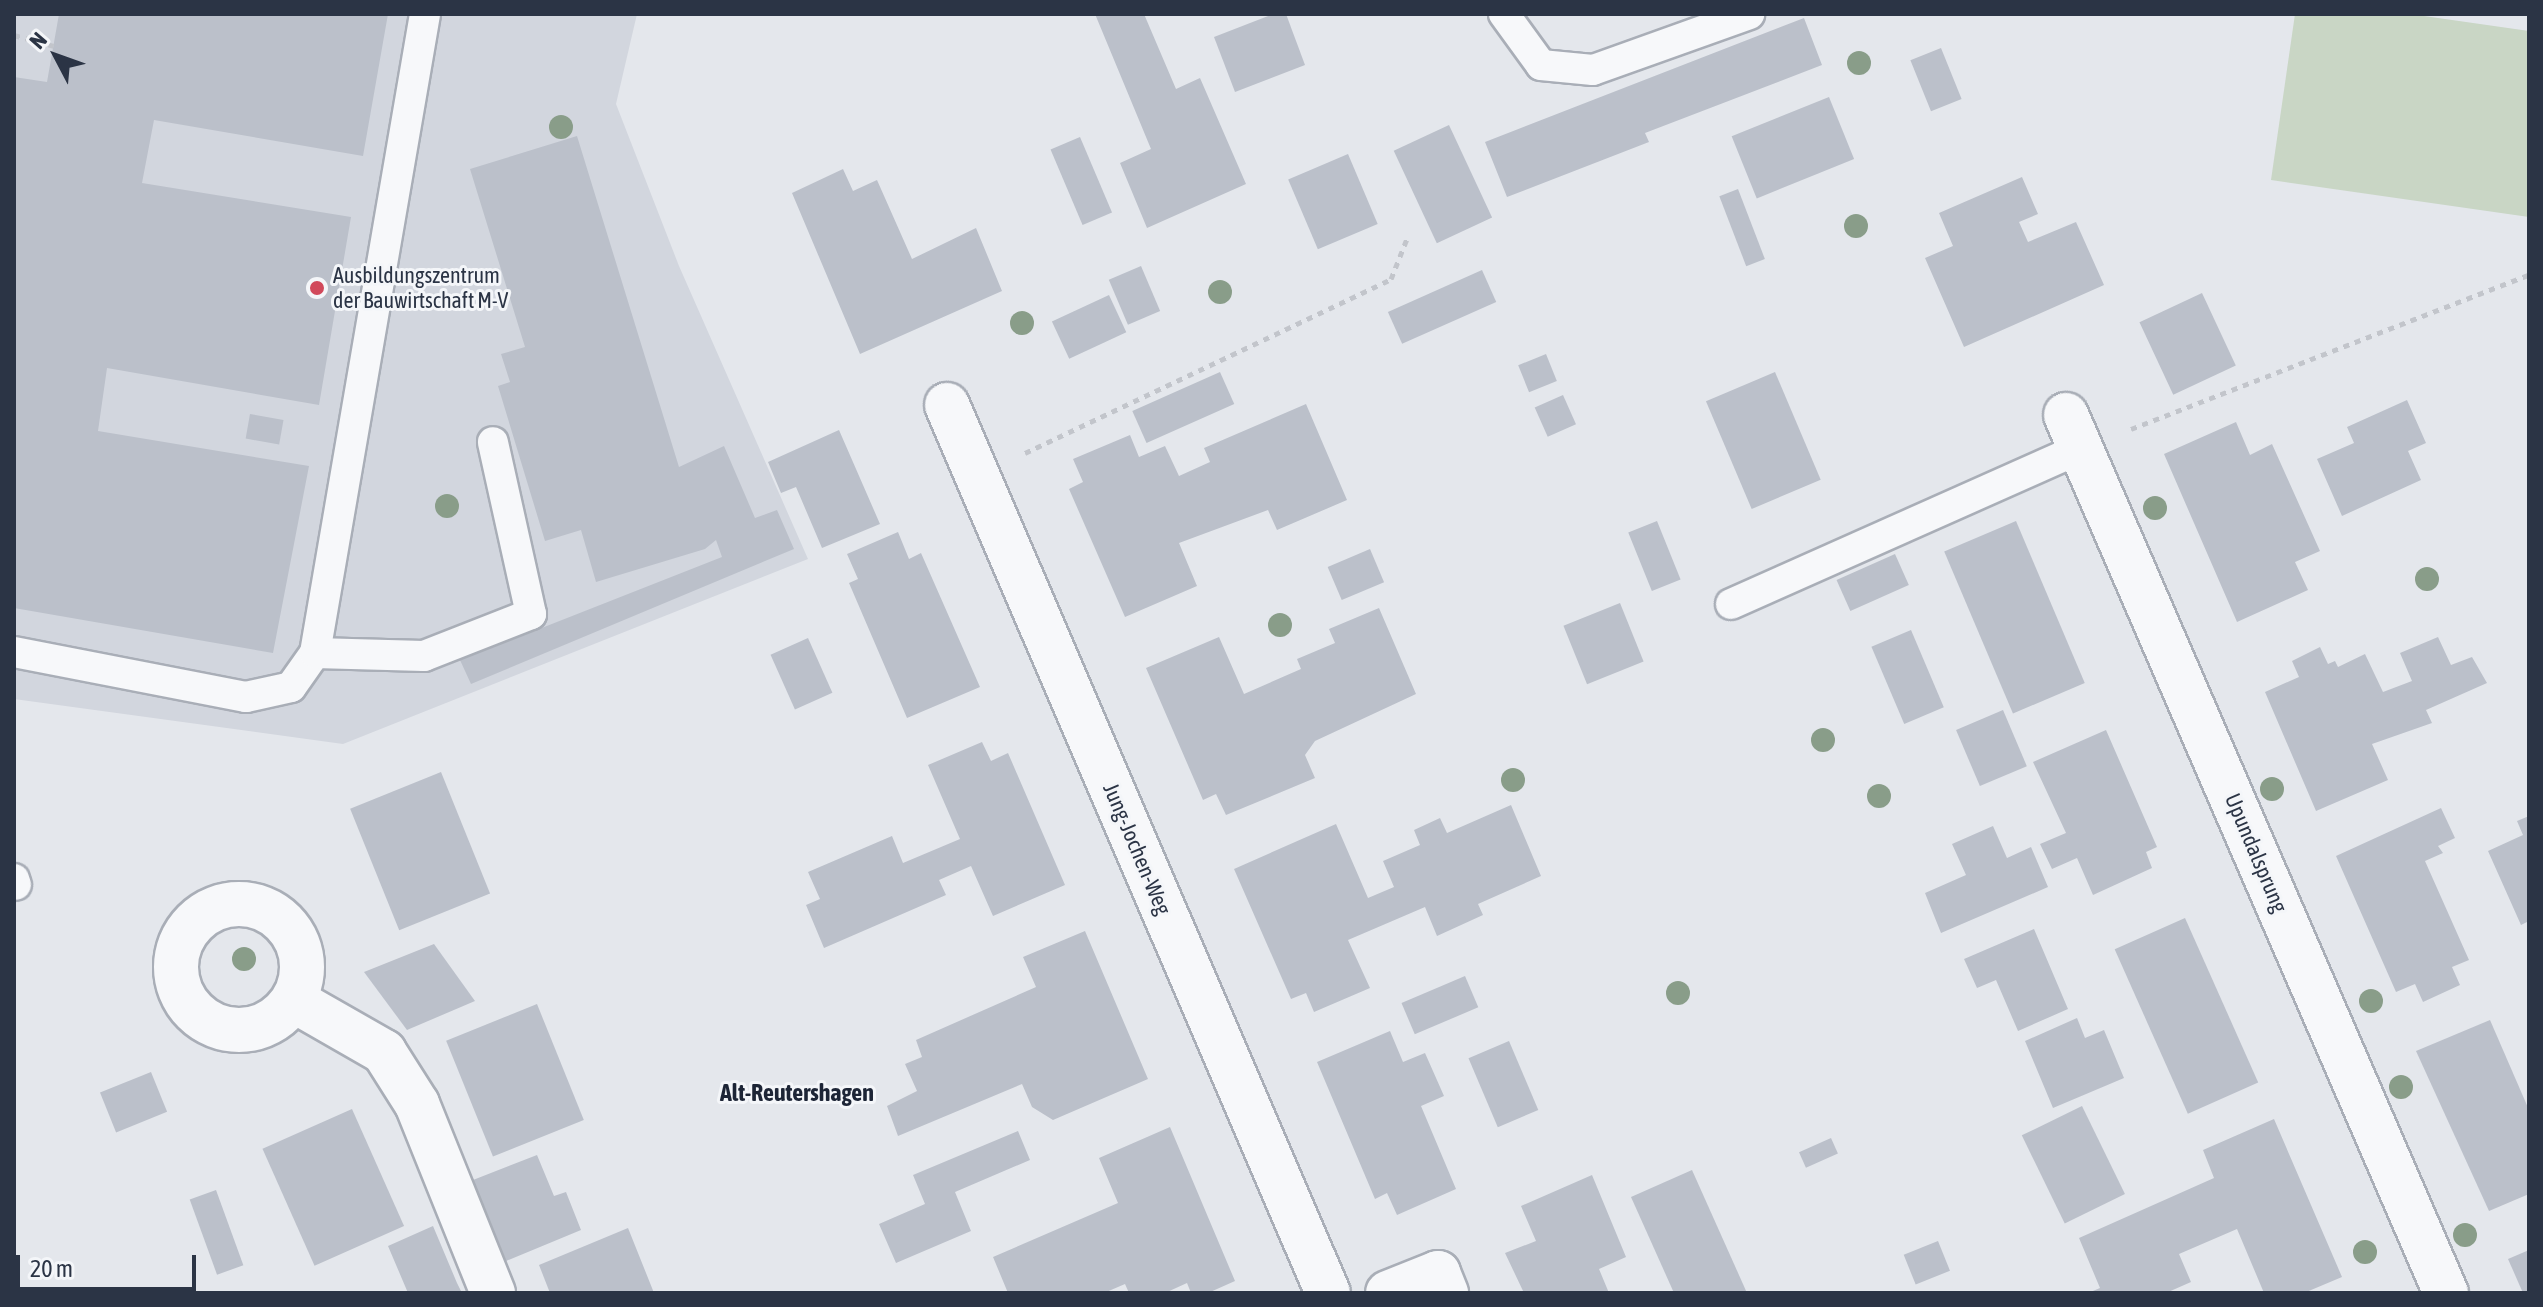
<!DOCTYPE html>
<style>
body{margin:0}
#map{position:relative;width:2543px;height:1307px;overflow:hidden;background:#e4e7ec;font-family:"Asap Condensed",sans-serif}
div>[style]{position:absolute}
.built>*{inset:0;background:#d2d6de}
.green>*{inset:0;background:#c9d6c5}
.building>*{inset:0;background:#bbc0ca;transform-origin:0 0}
.path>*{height:5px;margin-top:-2.5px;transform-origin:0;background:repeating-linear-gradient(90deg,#c2c5cb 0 6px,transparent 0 12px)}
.roads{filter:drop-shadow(2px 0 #a9aeb7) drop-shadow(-2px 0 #a9aeb7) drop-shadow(0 2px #a9aeb7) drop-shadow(0 -2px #a9aeb7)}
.service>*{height:30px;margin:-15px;padding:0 15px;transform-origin:15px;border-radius:15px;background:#f7f8fa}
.minor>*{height:44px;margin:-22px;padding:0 22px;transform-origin:22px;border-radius:22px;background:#f7f8fa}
.minor>.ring{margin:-22px;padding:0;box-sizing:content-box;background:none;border:44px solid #f7f8fa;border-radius:50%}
.trees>*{width:24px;height:24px;margin:-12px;border-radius:50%;background:#899d89}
.dots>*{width:22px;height:22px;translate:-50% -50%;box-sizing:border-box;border:4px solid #f4f6f9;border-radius:50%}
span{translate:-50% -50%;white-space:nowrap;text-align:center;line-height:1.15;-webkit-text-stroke:6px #f4f6f9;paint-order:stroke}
.poi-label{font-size:22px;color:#2b3445}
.left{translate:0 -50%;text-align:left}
.street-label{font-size:22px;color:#2b3445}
.neighbourhood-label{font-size:24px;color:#1d2536;font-weight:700}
.frame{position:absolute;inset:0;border:16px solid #2b3445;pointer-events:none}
.north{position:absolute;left:16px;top:16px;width:80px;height:80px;-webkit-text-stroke:6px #f4f6f9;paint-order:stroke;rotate:311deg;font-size:22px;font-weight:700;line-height:32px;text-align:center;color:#2b3445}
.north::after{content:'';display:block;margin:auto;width:28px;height:36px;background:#2b3445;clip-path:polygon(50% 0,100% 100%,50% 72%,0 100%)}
.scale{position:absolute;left:16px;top:1255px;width:180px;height:36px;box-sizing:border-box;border:4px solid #2b3445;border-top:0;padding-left:10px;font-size:24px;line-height:28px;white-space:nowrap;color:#2b3445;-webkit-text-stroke:6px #f4f6f9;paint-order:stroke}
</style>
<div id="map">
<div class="built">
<div style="clip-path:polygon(14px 14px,637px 14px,616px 104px,679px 266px,808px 559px,343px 744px,14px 699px)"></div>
</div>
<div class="green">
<div style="clip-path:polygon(2295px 14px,2410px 14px,2529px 31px,2529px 217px,2271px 180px)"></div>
</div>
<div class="building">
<div style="clip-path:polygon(59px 14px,388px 14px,363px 156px,154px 120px,142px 183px,351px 217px,319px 405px,107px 368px,98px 431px,309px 466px,273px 653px,14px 608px,14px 77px,47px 82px)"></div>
<div style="clip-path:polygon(1095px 14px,1144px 14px,1176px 89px,1200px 78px,1246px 184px,1147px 228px,1120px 163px,1151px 149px)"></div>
<div style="clip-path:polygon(1273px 14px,1286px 14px,1305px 65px,1235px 92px,1214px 37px)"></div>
<div style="clip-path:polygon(1804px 18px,1822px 65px,1645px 133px,1649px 142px,1507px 197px,1485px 142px)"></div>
<div style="left:1941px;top:48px;width:55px;height:33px;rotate:68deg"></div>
<div style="left:1829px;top:97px;width:67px;height:105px;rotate:68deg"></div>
<div style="left:1449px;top:125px;width:102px;height:61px;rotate:65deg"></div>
<div style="clip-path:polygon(577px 136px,679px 467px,724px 446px,755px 518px,777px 510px,794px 549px,471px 684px,460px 660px,722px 557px,716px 540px,705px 549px,596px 582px,581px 530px,545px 541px,498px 386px,510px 382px,501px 354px,525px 347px,470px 169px)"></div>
<div style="left:1080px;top:137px;width:82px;height:32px;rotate:67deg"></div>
<div style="left:1348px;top:154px;width:76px;height:65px;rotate:67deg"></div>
<div style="clip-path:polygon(843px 169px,853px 191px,877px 180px,912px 259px,976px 228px,1002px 291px,860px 354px,792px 193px)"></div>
<div style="clip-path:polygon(2022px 177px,2038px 214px,2019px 222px,2028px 242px,2076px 222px,2104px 285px,1964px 347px,1925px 258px,1953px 246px,1939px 213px)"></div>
<div style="left:1738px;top:189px;width:75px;height:20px;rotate:69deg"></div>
<div style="left:1141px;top:266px;width:49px;height:35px;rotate:67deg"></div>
<div style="left:1482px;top:270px;width:35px;height:103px;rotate:66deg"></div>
<div style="left:2202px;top:293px;width:80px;height:69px;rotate:65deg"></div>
<div style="left:1109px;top:295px;width:41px;height:63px;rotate:65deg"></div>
<div style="left:1546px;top:354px;width:29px;height:30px;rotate:68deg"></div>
<div style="left:1220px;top:372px;width:35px;height:96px;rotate:66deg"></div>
<div style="left:1775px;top:372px;width:117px;height:75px;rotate:67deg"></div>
<div style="left:1563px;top:395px;width:32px;height:31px;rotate:66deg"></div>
<div style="clip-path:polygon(2407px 400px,2426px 443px,2408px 451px,2421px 480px,2342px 516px,2317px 459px,2354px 443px,2347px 427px)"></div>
<div style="clip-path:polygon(1306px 404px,1347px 500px,1277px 530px,1268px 510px,1179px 543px,1197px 586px,1125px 617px,1069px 489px,1083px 482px,1073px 459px,1130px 435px,1139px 457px,1165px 446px,1179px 476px,1210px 462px,1204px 448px)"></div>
<div style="left:250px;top:414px;width:34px;height:25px;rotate:10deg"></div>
<div style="clip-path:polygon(2236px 422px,2250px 455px,2272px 444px,2320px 551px,2295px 562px,2308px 590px,2237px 622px,2164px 454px)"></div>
<div style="clip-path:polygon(839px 430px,880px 524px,822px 548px,796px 487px,781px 493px,768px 462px)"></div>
<div style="left:1657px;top:521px;width:63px;height:31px;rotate:68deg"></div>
<div style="left:2016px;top:521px;width:176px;height:78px;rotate:67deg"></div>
<div style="clip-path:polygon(898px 532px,909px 559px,921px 553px,980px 687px,907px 718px,849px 583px,858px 579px,847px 554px)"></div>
<div style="left:1370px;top:549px;width:36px;height:46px;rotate:67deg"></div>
<div style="left:1895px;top:554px;width:34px;height:64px;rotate:66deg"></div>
<div style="left:1620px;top:603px;width:63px;height:61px;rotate:68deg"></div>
<div style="clip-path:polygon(1379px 608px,1416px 694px,1315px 741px,1305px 755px,1315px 778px,1226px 815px,1216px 794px,1203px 800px,1146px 668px,1219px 637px,1244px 694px,1301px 669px,1297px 659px,1335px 643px,1329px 629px)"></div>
<div style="left:1911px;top:630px;width:84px;height:43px;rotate:67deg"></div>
<div style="clip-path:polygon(2438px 637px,2451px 665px,2472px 657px,2487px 683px,2426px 710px,2432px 723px,2372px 744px,2388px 780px,2316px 811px,2265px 692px,2299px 677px,2292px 661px,2320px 647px,2328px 664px,2335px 661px,2338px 667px,2365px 654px,2383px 692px,2412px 681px,2400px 653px)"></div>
<div style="left:808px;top:638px;width:60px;height:41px;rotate:66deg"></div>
<div style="left:2003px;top:710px;width:61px;height:51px;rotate:67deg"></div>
<div style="clip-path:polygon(2106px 730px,2157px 847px,2146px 852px,2152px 868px,2093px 895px,2077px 858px,2052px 869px,2040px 844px,2066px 833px,2033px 762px)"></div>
<div style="clip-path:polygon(982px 742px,991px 761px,1008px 753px,1065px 885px,993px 916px,971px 866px,939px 880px,946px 895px,824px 948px,806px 905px,820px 899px,808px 872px,892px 836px,903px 863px,960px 839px,928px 765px)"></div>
<div style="left:441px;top:772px;width:131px;height:98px;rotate:68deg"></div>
<div style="clip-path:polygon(1511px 805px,1541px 876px,1478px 904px,1483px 915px,1437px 936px,1425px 907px,1348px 940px,1370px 988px,1314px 1012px,1306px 993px,1291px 999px,1234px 869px,1336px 824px,1368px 898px,1394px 887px,1383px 861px,1420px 845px,1414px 830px,1440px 818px,1447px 833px)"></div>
<div style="clip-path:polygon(2441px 808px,2455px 838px,2438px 846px,2443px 853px,2425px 861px,2469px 960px,2452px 967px,2460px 985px,2423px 1002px,2415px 984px,2396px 992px,2336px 856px)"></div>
<div style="clip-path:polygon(2529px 816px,2529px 921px,2521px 925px,2488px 851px,2523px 835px,2517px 821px)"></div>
<div style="clip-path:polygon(1993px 826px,2007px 858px,2031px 847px,2048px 887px,1941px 933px,1925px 893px,1966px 875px,1952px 844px)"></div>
<div style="left:2185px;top:918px;width:180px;height:77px;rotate:66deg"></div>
<div style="clip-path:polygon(2034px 929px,2068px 1009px,2018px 1031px,1996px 980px,1977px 988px,1964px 959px)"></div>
<div style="clip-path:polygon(1085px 931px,1148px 1079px,1053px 1120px,1032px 1107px,1022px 1084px,898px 1136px,887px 1106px,917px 1091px,905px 1064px,922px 1057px,916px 1040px,1036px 987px,1023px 957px)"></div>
<div style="clip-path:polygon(434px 944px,475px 1001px,407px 1030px,364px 972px)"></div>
<div style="left:1465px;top:976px;width:34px;height:69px;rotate:67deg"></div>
<div style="left:537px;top:1004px;width:125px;height:98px;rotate:68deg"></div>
<div style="clip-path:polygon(2077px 1018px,2085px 1038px,2104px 1030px,2124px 1078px,2053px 1108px,2025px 1041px)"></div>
<div style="clip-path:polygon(2490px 1020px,2529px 1110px,2529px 1194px,2489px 1211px,2416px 1051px)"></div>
<div style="clip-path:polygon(1390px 1031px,1403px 1062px,1425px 1053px,1444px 1096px,1421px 1106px,1456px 1189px,1397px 1215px,1387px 1193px,1375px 1199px,1317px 1062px)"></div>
<div style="left:1509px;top:1041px;width:75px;height:44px;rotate:67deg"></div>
<div style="left:151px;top:1072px;width:43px;height:55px;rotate:68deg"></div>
<div style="left:2082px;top:1106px;width:98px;height:67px;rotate:64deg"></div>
<div style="left:352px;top:1109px;width:128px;height:98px;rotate:66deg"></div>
<div style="clip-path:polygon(2274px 1119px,2342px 1277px,2304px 1293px,2264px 1293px,2237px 1229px,2179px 1254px,2191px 1282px,2166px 1293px,2088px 1293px,2100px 1288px,2079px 1238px,2214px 1178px,2203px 1150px)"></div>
<div style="clip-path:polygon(1170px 1127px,1235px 1281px,1208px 1293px,1191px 1293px,1187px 1283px,1165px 1293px,1129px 1293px,1125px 1284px,1104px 1293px,1008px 1293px,993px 1257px,1118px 1203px,1099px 1158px)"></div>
<div style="clip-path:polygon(1018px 1131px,1030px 1160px,955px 1192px,971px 1231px,896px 1263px,879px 1224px,925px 1204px,913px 1175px)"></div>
<div style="left:1831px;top:1138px;width:17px;height:35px;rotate:66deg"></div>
<div style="clip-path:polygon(537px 1155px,554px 1196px,566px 1192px,581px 1230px,506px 1261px,473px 1180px)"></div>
<div style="clip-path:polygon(1692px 1170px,1747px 1293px,1674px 1293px,1631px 1197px)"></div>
<div style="clip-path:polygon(1592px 1175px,1626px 1257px,1599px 1269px,1609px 1293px,1524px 1293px,1505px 1253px,1536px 1241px,1521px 1206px)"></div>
<div style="left:216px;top:1190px;width:80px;height:28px;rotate:70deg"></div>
<div style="clip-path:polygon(433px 1226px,457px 1283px,462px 1293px,408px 1293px,388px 1246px)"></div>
<div style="clip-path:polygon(628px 1228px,654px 1293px,550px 1293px,539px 1265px)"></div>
<div style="left:1938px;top:1241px;width:32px;height:37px;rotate:68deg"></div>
<div style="clip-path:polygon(2529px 1250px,2529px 1293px,2523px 1293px,2508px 1259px)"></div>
</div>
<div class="path">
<div style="left:14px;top:35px;width:41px;rotate:15.4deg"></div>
<div style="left:2131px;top:429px;width:427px;rotate:-21.2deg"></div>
<div style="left:1025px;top:453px;width:405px;rotate:-25.4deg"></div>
<div style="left:1391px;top:279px;width:46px;rotate:-68.4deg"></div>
</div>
<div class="roads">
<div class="service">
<div style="left:1504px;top:14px;width:63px;rotate:54deg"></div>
<div style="left:1541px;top:65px;width:52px;rotate:5.5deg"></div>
<div style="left:1593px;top:70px;width:166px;rotate:-19.7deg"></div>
<div style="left:1731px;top:604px;width:384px;rotate:-24deg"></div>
<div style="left:14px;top:652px;width:236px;rotate:11deg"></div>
<div style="left:246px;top:697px;width:46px;rotate:-12.5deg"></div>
<div style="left:291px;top:687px;width:42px;rotate:-54.8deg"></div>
<div style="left:315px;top:653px;width:648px;rotate:-80.23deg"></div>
<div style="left:315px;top:653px;width:109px;rotate:1.6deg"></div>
<div style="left:424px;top:656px;width:115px;rotate:-21.4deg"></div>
<div style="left:531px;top:614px;width:176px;rotate:-102.5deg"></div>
<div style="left:14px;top:879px;width:6px;rotate:72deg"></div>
</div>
<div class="minor">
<div style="left:947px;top:405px;width:966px;rotate:66.78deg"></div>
<div style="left:2066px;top:415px;width:957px;rotate:66.6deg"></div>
<div class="ring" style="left:176px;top:904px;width:82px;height:82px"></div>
<div style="left:295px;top:1001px;width:103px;rotate:29.8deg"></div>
<div style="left:384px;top:1052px;width:62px;rotate:57.6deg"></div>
<div style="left:417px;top:1104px;width:204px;rotate:68.1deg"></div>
<div style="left:1388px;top:1293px;width:54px;rotate:-21.8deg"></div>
<div style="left:1438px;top:1273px;width:22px;rotate:68deg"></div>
</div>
</div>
<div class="trees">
<div style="left:1859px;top:63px"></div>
<div style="left:561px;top:127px"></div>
<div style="left:1856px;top:226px"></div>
<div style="left:1220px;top:292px"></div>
<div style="left:1022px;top:323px"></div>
<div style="left:447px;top:506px"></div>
<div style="left:2155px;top:508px"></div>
<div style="left:2427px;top:579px"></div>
<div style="left:1280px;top:625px"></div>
<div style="left:1823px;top:740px"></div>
<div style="left:1513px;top:780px"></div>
<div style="left:2272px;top:789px"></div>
<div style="left:1879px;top:796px"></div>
<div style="left:244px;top:959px"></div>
<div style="left:1678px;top:993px"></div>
<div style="left:2371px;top:1001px"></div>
<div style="left:2401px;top:1087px"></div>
<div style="left:2465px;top:1235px"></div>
<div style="left:2365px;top:1252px"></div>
</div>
<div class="dots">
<div style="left:317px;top:288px;background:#d1495b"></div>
</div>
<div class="poi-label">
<span class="left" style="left:333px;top:288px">Ausbildungszentrum<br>der Bauwirtschaft M-V</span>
</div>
<div class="street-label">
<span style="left:1137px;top:849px;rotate:67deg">Jung-Jochen-Weg</span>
<span style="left:2256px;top:853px;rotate:67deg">Upundalsprung</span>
</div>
<div class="neighbourhood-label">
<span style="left:797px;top:1093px">Alt-Reutershagen</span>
</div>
<div class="frame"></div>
<div class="north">N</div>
<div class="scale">20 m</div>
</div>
